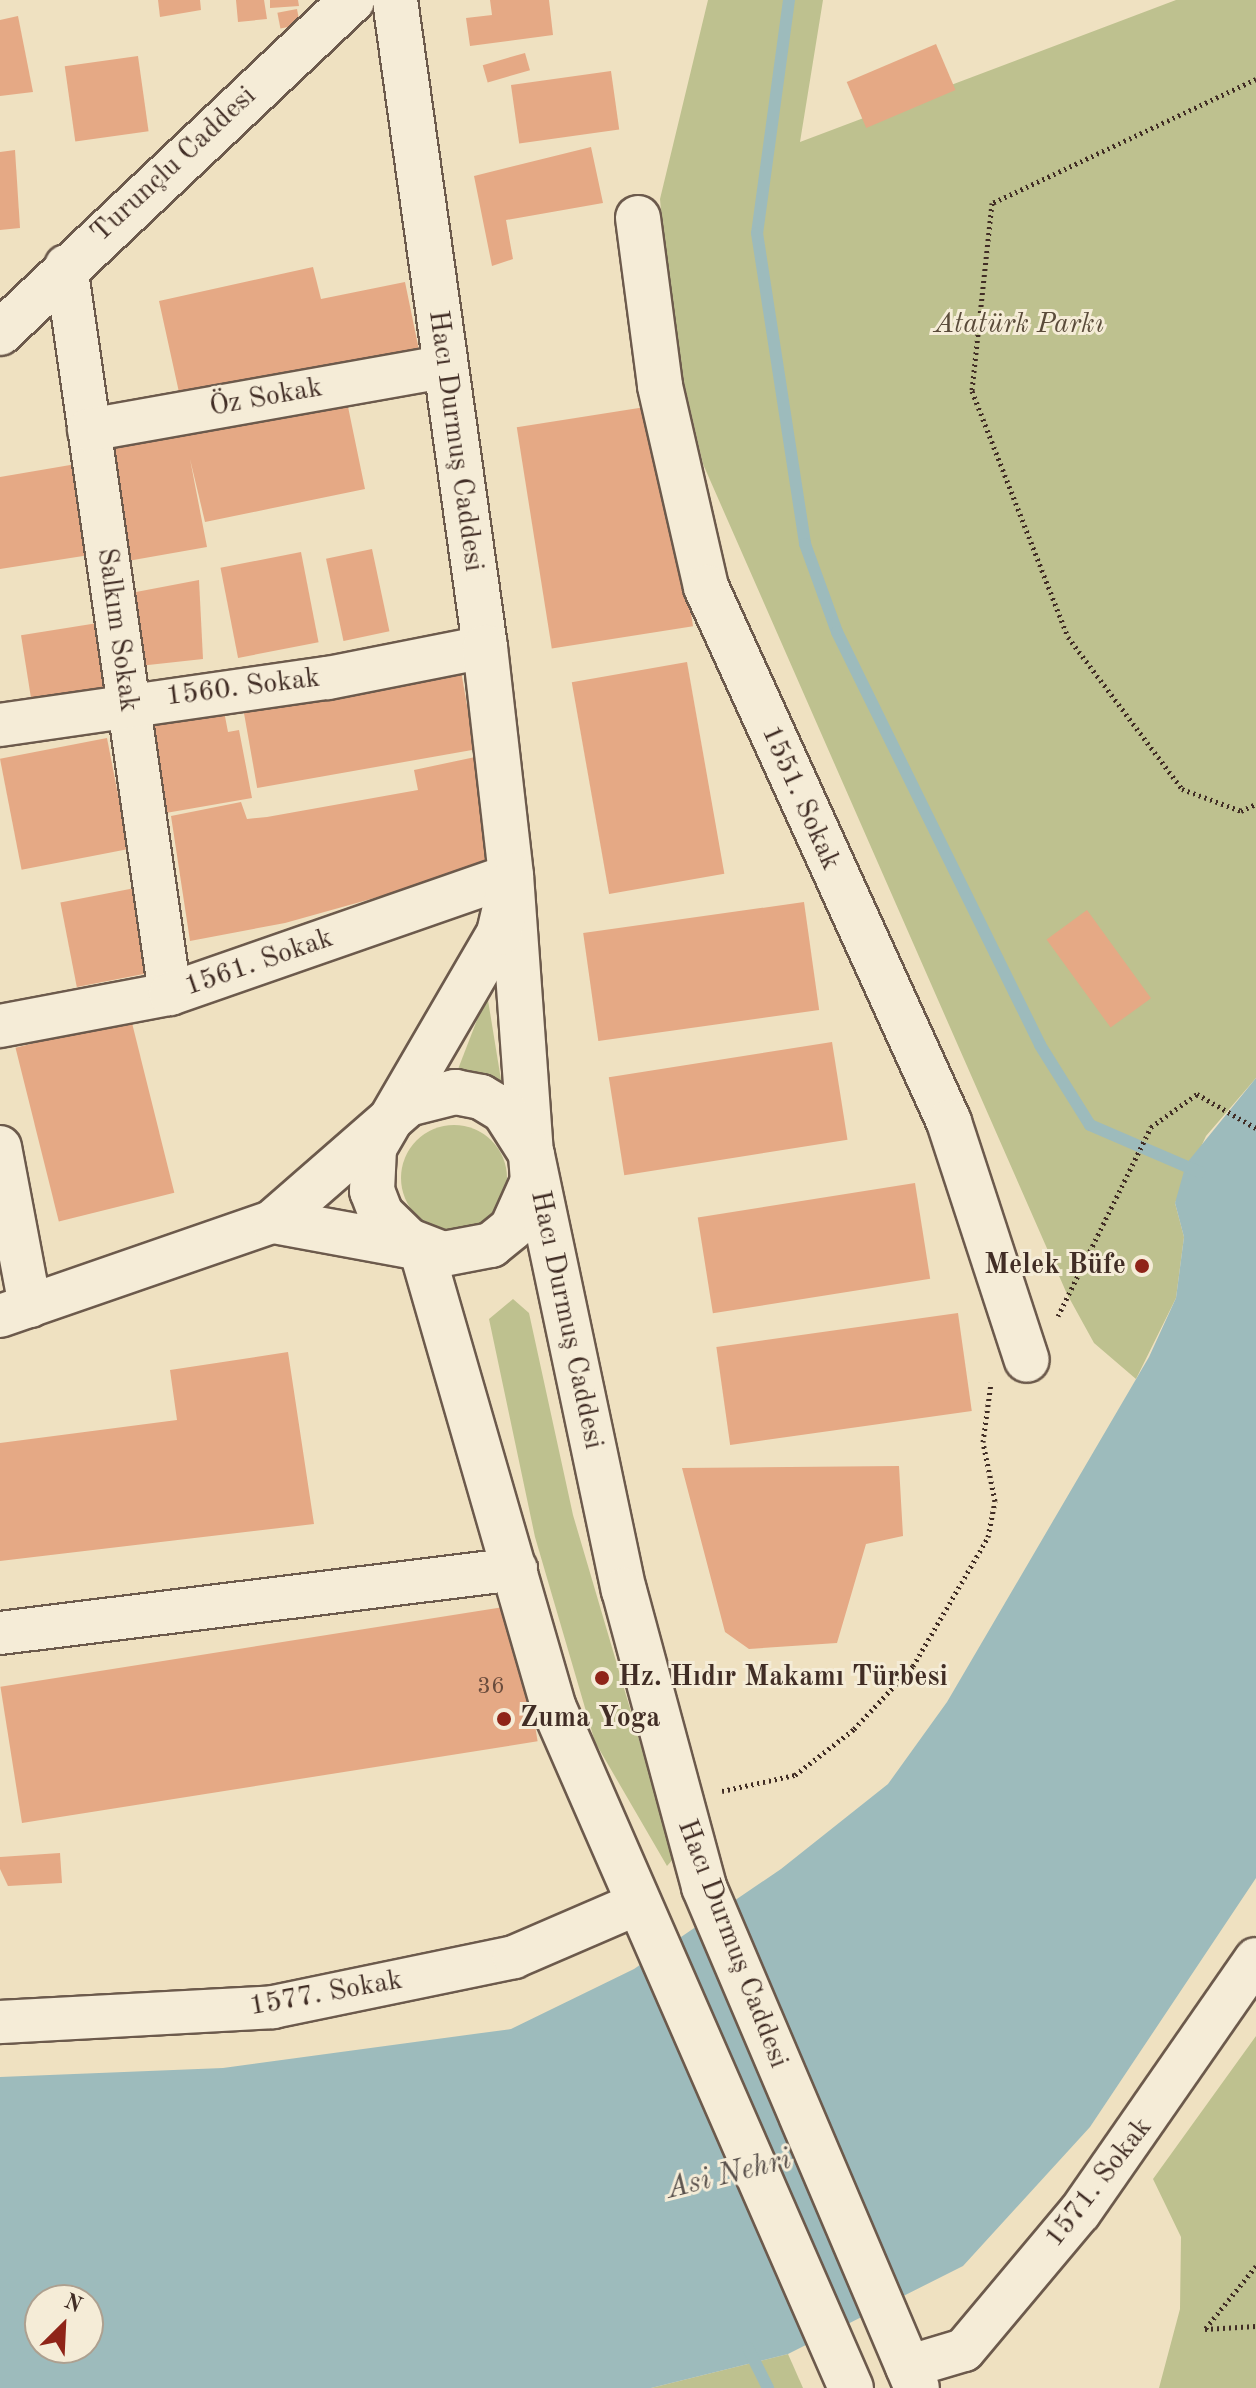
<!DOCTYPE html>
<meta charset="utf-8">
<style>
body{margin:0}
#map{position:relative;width:1256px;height:2388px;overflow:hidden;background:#efe1c1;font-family:"Old Standard TT",serif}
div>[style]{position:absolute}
.green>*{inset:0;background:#bec18f}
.round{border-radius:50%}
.water>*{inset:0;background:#9dbbbc}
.stream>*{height:12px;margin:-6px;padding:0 6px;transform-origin:6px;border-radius:6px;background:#9dbbbc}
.building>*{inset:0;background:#e5a985;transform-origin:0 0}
.path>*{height:5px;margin-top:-2.5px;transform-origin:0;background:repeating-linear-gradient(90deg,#412d25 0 2px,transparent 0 6px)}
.roads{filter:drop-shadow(2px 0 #6c5a4c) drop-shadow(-2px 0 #6c5a4c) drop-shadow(0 2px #6c5a4c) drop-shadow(0 -2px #6c5a4c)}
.street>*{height:42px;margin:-21px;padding:0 21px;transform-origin:21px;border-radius:21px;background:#f5ecd7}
.secondary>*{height:44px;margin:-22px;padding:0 22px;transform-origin:22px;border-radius:22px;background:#f5ecd7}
.dots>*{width:22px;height:22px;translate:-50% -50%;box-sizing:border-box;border:4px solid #f5ecd7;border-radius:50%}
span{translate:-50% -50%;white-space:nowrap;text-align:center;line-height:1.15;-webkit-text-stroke:6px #f5ecd7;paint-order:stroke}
.number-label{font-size:24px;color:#6a4c3d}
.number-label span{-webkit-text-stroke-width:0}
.street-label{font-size:28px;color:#412d25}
.park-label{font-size:28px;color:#5a4b3a;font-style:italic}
.poi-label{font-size:28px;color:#412d25;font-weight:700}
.right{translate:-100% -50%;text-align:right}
.left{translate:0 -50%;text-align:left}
.water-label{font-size:30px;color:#58504b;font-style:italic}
.north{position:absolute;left:24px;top:2284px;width:80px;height:80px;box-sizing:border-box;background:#f5ecd7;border:2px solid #ada090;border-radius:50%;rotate:24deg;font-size:22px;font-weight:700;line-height:32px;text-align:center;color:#412d25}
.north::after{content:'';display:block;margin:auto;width:28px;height:36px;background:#8f2418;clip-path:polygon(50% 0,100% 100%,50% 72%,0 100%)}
</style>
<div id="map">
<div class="green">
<div style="clip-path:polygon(708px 0,823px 0,800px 142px,1176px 0,1256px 0,1256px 1078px,1206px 1136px,1175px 1203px,1184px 1237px,1176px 1298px,1136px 1379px,1094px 1343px,1067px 1294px,703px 464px,671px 327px,660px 199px)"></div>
<div style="clip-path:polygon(487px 994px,502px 1086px,455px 1077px)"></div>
<div class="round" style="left:401px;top:1125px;width:106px;height:106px"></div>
<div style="clip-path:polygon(513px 1299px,529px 1313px,573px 1515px,674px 1858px,667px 1866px,595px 1742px,535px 1537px,489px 1319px)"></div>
<div style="clip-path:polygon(1256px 2036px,1256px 2388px,1159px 2388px,1180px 2309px,1181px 2237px,1153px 2179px)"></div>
<div style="clip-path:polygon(788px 2354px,803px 2388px,651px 2388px)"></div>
</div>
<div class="water">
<div style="clip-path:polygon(evenodd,1256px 1078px,1256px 1878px,1090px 2127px,963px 2266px,788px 2354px,651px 2388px,0 2388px,0 2077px,223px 2068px,511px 2029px,634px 1969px,781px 1869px,888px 1784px,947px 1702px,1149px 1357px,1176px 1298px,1184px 1237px,1175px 1203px,1186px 1164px,1256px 1078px,40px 2300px,88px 2300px,88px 2348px,40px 2348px,40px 2300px)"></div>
</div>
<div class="stream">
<div style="left:789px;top:0;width:235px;rotate:97.8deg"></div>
<div style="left:757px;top:233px;width:315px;rotate:81.2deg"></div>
<div style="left:805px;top:544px;width:94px;rotate:70deg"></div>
<div style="left:837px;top:632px;width:460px;rotate:63.8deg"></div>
<div style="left:1040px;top:1045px;width:94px;rotate:58deg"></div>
<div style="left:1090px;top:1125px;width:119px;rotate:23.3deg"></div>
<div style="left:748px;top:2348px;width:45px;rotate:63.4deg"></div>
</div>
<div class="building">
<div style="clip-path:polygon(158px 0,200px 0,201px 10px,160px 17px)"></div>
<div style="clip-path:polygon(236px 0,264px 0,267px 19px,238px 22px)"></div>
<div style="clip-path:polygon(270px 0,298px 0,299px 6px,270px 8px)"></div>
<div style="clip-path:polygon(490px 0,549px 0,553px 35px,470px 46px,466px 18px,492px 15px)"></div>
<div style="left:297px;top:9px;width:16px;height:20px;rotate:79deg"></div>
<div style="clip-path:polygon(18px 16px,33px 92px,0 96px,0 20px)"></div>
<div style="left:936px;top:44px;width:50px;height:97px;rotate:67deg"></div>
<div style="left:525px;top:53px;width:18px;height:44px;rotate:74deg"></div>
<div style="left:138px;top:56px;width:76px;height:74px;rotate:82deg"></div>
<div style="left:611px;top:71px;width:59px;height:101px;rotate:82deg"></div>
<div style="clip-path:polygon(591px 147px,603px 203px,506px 220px,513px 259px,492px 266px,474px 176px)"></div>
<div style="clip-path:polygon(15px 150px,20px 228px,0 230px,0 152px)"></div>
<div style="clip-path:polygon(313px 267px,321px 299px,405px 282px,420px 355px,182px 406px,159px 301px)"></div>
<div style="clip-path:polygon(346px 397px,365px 489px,205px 522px,190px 459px,207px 547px,122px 562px,100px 447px)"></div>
<div style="left:658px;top:405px;width:224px;height:143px;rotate:81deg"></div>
<div style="clip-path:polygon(82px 463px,96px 554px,0 569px,0 477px)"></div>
<div style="left:372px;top:549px;width:84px;height:47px;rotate:78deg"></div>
<div style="left:301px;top:552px;width:92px;height:82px;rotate:79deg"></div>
<div style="clip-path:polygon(199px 580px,203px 659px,139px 666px,136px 592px)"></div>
<div style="left:104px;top:622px;width:74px;height:84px;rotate:81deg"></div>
<div style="left:458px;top:654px;width:97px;height:221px;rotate:80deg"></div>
<div style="left:687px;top:662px;width:215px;height:117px;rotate:80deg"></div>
<div style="clip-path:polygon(219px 685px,228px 732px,239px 730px,252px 798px,160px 814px,139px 699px)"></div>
<div style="left:107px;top:738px;width:113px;height:109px;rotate:79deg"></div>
<div style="clip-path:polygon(480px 756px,496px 864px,285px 923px,190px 941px,171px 816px,241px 802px,247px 819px,267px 817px,418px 790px,414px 770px)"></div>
<div style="left:135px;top:888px;width:86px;height:76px;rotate:79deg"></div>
<div style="left:804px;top:902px;width:109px;height:223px;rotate:82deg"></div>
<div style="left:1087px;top:910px;width:109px;height:50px;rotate:54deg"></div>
<div style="left:131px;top:1019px;width:179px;height:119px;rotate:76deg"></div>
<div style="left:832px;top:1042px;width:99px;height:226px;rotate:81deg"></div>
<div style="left:915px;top:1183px;width:97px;height:220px;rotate:81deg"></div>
<div style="left:958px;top:1313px;width:99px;height:244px;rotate:82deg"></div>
<div style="clip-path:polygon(288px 1352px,314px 1524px,0 1561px,0 1443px,177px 1420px,170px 1370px)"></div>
<div style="clip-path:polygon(899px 1466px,903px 1536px,866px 1544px,837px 1643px,749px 1649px,725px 1632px,682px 1468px)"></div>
<div style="left:516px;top:1605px;width:138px;height:522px;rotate:81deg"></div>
<div style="clip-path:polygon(60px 1853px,62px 1883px,8px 1886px,0 1869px,0 1857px)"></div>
</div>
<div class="path">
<div style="left:1256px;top:79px;width:292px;rotate:154.8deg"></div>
<div style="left:992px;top:203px;width:189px;rotate:96.1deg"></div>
<div style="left:972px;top:391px;width:264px;rotate:68.7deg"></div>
<div style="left:1068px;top:637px;width:190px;rotate:53.1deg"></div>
<div style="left:1182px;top:789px;width:63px;rotate:20.4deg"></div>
<div style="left:1241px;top:811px;width:17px;rotate:-25deg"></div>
<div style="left:1058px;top:1316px;width:211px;rotate:-63.8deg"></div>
<div style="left:1151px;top:1127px;width:57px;rotate:-35.7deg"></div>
<div style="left:1197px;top:1094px;width:68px;rotate:30deg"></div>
<div style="left:722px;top:1791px;width:75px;rotate:-12.4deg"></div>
<div style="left:795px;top:1775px;width:75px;rotate:-37.9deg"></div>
<div style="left:854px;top:1729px;width:86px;rotate:-46.9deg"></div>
<div style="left:913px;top:1666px;width:149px;rotate:-59.8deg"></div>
<div style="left:988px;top:1537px;width:37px;rotate:-79deg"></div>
<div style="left:995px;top:1501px;width:60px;rotate:-101.5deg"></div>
<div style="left:983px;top:1442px;width:60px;rotate:-82.3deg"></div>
<div style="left:1256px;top:2266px;width:81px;rotate:129deg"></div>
<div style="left:1205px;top:2329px;width:51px;rotate:-3.4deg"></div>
</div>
<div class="roads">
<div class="street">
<div style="left:66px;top:266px;width:735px;rotate:81.87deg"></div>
<div style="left:89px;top:430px;width:361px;rotate:-10.1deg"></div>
<div style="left:0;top:725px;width:331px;rotate:-8.2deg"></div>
<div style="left:328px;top:678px;width:160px;rotate:-11.2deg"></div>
<div style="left:0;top:1026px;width:173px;rotate:-10.7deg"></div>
<div style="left:170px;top:994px;width:361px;rotate:-19.2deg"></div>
<div style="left:0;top:1147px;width:162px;rotate:79.3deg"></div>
<div style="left:0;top:1316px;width:290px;rotate:-19.1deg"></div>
<div style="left:0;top:1633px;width:520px;rotate:-7.07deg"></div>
<div style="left:0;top:2022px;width:273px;rotate:-3.1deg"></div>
<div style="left:273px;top:2007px;width:246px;rotate:-11.7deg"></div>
<div style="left:514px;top:1957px;width:136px;rotate:-23.4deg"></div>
<div style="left:907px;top:2367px;width:59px;rotate:-16.6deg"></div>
<div style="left:964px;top:2350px;width:180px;rotate:-50deg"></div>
<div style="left:1080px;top:2212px;width:308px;rotate:-55.2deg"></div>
</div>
<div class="secondary">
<div style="left:395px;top:0;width:653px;rotate:82.08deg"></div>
<div style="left:485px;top:647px;width:229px;rotate:83.5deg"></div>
<div style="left:511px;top:875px;width:307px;rotate:85.9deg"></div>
<div style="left:533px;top:1181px;width:51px;rotate:114.1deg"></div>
<div style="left:512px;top:1228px;width:27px;rotate:141deg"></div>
<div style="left:491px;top:1245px;width:49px;rotate:169.4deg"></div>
<div style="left:443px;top:1254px;width:36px;rotate:-159deg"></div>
<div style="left:409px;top:1241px;width:39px;rotate:-136deg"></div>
<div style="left:381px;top:1214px;width:25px;rotate:-111deg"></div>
<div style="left:372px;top:1191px;width:43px;rotate:-87.3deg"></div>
<div style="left:374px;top:1148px;width:249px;rotate:-59.8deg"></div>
<div style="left:499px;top:933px;width:52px;rotate:-76.8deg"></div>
<div style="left:638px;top:218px;width:169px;rotate:82.5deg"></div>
<div style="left:660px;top:386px;width:206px;rotate:77.1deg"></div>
<div style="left:706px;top:587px;width:588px;rotate:65.57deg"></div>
<div style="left:949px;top:1122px;width:250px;rotate:71.9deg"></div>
<div style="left:0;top:333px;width:485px;rotate:-43.4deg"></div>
<div style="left:421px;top:1248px;width:149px;rotate:-169.6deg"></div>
<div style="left:274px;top:1221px;width:178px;rotate:-41.1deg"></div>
<div style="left:408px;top:1104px;width:49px;rotate:-14.3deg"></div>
<div style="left:455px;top:1092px;width:26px;rotate:11deg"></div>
<div style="left:481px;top:1097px;width:27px;rotate:31deg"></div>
<div style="left:504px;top:1111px;width:52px;rotate:57.5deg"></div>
<div style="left:532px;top:1155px;width:445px;rotate:78.1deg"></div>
<div style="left:624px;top:1590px;width:308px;rotate:74.9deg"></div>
<div style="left:704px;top:1887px;width:544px;rotate:66.97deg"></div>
<div style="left:421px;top:1248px;width:479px;rotate:73.9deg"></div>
<div style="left:554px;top:1708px;width:742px;rotate:66.41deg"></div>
</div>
</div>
<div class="dots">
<div style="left:1142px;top:1266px;background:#8f2418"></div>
<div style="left:602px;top:1678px;background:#8f2418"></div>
<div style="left:504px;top:1719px;background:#8f2418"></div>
</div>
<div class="number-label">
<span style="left:491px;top:1688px">36</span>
</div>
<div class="street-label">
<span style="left:174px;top:165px;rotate:-43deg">Turunçlu Caddesi</span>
<span style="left:266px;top:398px;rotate:-10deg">Öz Sokak</span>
<span style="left:455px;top:441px;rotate:82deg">Hacı Durmuş Caddesi</span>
<span style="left:117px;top:630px;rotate:82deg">Salkım Sokak</span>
<span style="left:243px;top:688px;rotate:-7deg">1560. Sokak</span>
<span style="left:800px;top:798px;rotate:66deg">1551. Sokak</span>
<span style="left:259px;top:963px;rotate:-19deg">1561. Sokak</span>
<span style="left:566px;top:1320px;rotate:78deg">Hacı Durmuş Caddesi</span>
<span style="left:732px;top:1944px;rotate:69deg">Hacı Durmuş Caddesi</span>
<span style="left:326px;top:1994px;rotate:-10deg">1577. Sokak</span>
<span style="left:1099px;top:2183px;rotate:-52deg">1571. Sokak</span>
</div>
<div class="park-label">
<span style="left:1019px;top:325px">Atatürk Parkı</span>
</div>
<div class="poi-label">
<span class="right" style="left:1126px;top:1266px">Melek Büfe</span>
<span class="left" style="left:618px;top:1678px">Hz. Hıdır Makamı Türbesi</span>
<span class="left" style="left:520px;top:1719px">Zuma Yoga</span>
</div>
<div class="water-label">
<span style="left:729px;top:2175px;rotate:-14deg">Asi Nehri</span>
</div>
<div class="north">N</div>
</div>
